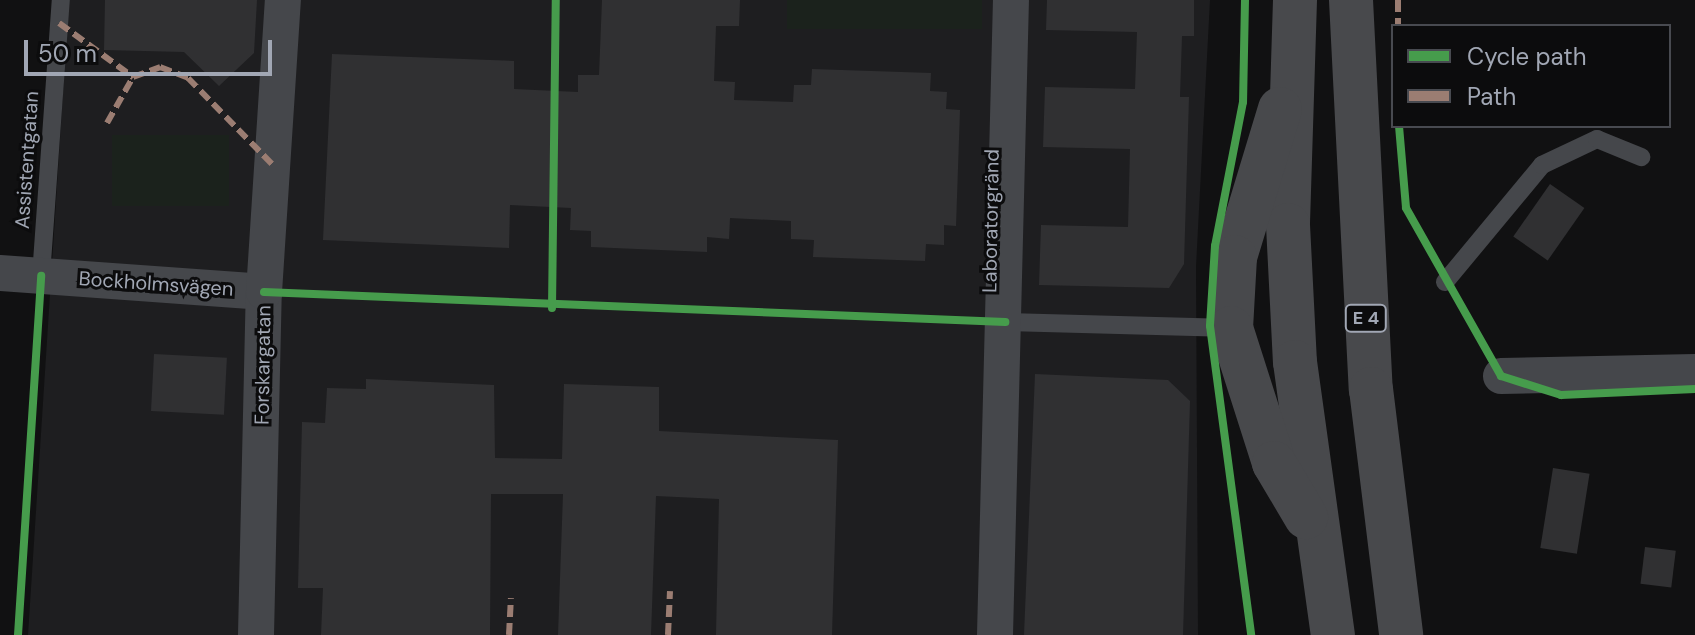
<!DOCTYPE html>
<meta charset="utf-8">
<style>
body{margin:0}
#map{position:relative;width:1695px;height:635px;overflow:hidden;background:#111112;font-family:"DM Sans",sans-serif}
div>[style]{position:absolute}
.built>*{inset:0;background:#1e1e20}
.green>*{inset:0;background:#1b221c;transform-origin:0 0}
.building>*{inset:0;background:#303032;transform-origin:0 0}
.lane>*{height:18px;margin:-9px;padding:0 9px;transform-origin:9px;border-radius:9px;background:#45474b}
.street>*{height:36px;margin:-18px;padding:0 18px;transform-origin:18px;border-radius:18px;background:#45474b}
.highway>*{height:44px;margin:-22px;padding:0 22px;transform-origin:22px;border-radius:22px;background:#48494c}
.quiet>*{height:6px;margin-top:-3px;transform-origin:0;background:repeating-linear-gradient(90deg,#9b7d72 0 12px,transparent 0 18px)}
.cycleway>*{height:8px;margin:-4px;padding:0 4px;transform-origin:4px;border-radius:4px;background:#469c4c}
span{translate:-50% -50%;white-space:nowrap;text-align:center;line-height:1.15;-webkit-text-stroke:6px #0c0c0d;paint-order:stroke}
.shield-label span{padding:2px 6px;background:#0c0c0d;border:2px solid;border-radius:6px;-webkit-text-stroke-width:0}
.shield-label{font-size:18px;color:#a1a7b4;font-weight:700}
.street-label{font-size:20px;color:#a1a7b4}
.legend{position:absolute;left:1391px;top:24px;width:280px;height:104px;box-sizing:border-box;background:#0c0c0d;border:2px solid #484a50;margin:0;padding:10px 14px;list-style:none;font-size:24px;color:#a1a7b4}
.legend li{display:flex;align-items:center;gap:16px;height:40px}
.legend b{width:40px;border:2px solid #484a50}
.scale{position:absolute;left:24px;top:40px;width:248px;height:36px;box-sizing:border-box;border:4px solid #a1a7b4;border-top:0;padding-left:10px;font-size:24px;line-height:28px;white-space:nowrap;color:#a1a7b4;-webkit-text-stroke:6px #0c0c0d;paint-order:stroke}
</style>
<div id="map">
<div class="built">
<div style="clip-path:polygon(69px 0,1210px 0,1196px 267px,1198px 635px,28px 635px)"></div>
</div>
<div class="green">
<div style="left:787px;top:0;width:195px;height:29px"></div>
<div style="left:112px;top:135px;width:117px;height:71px"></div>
</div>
<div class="building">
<div style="clip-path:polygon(105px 0,257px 0,254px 53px,219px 86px,184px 52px,104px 50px)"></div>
<div style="clip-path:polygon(602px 0,740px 0,739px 26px,716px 26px,714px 81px,735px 82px,734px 100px,793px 102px,794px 85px,811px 85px,812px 69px,931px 73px,930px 91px,947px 92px,946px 109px,960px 110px,956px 226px,944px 225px,944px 245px,926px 244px,925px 261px,813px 257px,814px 240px,791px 239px,791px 221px,730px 218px,729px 239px,707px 237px,707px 252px,591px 247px,591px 231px,570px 230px,571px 208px,510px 205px,509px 248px,323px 240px,332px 54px,514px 61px,514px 89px,578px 92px,578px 75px,599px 75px)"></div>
<div style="clip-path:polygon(1047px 0,1194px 0,1194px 36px,1182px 36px,1180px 97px,1189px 97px,1184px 264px,1169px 288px,1039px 285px,1041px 225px,1128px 227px,1130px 149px,1043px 147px,1045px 87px,1135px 89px,1137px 32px,1046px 30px)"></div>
<div style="left:1550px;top:184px;width:42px;height:64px;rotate:35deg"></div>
<div style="left:154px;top:354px;width:73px;height:57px;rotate:3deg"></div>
<div style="clip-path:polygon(1035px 374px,1168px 380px,1190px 401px,1183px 635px,1024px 635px)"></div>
<div style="clip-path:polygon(366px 379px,494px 385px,495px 458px,562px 459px,564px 384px,659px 387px,659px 431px,838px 440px,832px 635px,716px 635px,719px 499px,656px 496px,651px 635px,558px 635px,563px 494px,491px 494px,490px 635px,321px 635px,323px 588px,298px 588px,302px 422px,325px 423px,327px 388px,366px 389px)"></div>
<div style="left:1553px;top:468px;width:37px;height:81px;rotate:9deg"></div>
<div style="left:1645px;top:547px;width:31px;height:37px;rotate:7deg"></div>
</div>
<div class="lane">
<div style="left:41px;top:276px;width:277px;rotate:-85.9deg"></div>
<div style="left:1445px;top:282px;width:152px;rotate:-50.3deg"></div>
<div style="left:1542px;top:165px;width:61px;rotate:-25.3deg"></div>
<div style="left:1597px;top:139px;width:48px;rotate:22.2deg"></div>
<div style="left:1005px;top:322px;width:226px;rotate:1.5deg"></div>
</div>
<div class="street">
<div style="left:0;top:273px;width:265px;rotate:4.1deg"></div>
<div style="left:1501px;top:376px;width:194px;rotate:-1.2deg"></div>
<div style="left:256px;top:635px;width:343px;rotate:-88.7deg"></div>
<div style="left:264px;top:292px;width:293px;rotate:-86.3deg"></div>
<div style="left:995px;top:635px;width:635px;rotate:-88.56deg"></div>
</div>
<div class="highway">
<div style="left:1295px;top:0;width:225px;rotate:91.8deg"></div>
<div style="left:1288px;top:225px;width:137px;rotate:87.1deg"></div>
<div style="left:1295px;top:362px;width:276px;rotate:82.1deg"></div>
<div style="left:1351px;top:0;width:390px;rotate:87.1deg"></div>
<div style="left:1371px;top:389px;width:248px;rotate:83deg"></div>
<div style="left:1280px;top:109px;width:155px;rotate:106.9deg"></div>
<div style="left:1235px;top:257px;width:71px;rotate:93.2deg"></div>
<div style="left:1231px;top:328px;width:142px;rotate:72.3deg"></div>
<div style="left:1274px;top:463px;width:63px;rotate:59.3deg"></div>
</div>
<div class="quiet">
<div style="left:1398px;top:0;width:26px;rotate:90deg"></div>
<div style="left:59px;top:23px;width:92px;rotate:36.1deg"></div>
<div style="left:107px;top:123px;width:53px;rotate:-60.5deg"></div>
<div style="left:133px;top:77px;width:29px;rotate:-20deg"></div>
<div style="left:160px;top:67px;width:30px;rotate:21deg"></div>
<div style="left:188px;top:78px;width:120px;rotate:45.7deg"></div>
<div style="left:509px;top:635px;width:37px;rotate:-87deg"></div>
<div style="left:668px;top:635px;width:44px;rotate:-87.4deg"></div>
</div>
<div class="cycleway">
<div style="left:1245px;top:0;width:102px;rotate:91.1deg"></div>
<div style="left:1243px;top:102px;width:147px;rotate:101deg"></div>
<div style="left:1215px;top:246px;width:80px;rotate:93.6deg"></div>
<div style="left:1210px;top:326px;width:312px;rotate:82.4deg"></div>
<div style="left:1399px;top:126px;width:82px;rotate:85.1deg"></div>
<div style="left:1406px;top:208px;width:193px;rotate:60.5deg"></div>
<div style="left:1501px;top:376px;width:63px;rotate:17.6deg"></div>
<div style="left:1561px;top:395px;width:134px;rotate:-2.6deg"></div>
<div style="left:264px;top:292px;width:742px;rotate:2.32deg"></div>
<div style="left:552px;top:308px;width:308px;rotate:-89.3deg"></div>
<div style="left:18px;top:635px;width:360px;rotate:-86.3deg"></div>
</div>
<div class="shield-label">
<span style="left:1366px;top:318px">E 4</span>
</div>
<div class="street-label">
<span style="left:27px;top:160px;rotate:-86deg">Assistentgatan</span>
<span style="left:991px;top:221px;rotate:-89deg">Laboratorgränd</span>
<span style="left:156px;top:284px;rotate:4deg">Bockholmsvägen</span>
<span style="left:263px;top:365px;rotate:-89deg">Forskargatan</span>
</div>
<ul class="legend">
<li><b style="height:10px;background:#469c4c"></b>Cycle path</li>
<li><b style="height:10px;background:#9b7d72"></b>Path</li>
</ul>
<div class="scale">50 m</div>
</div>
